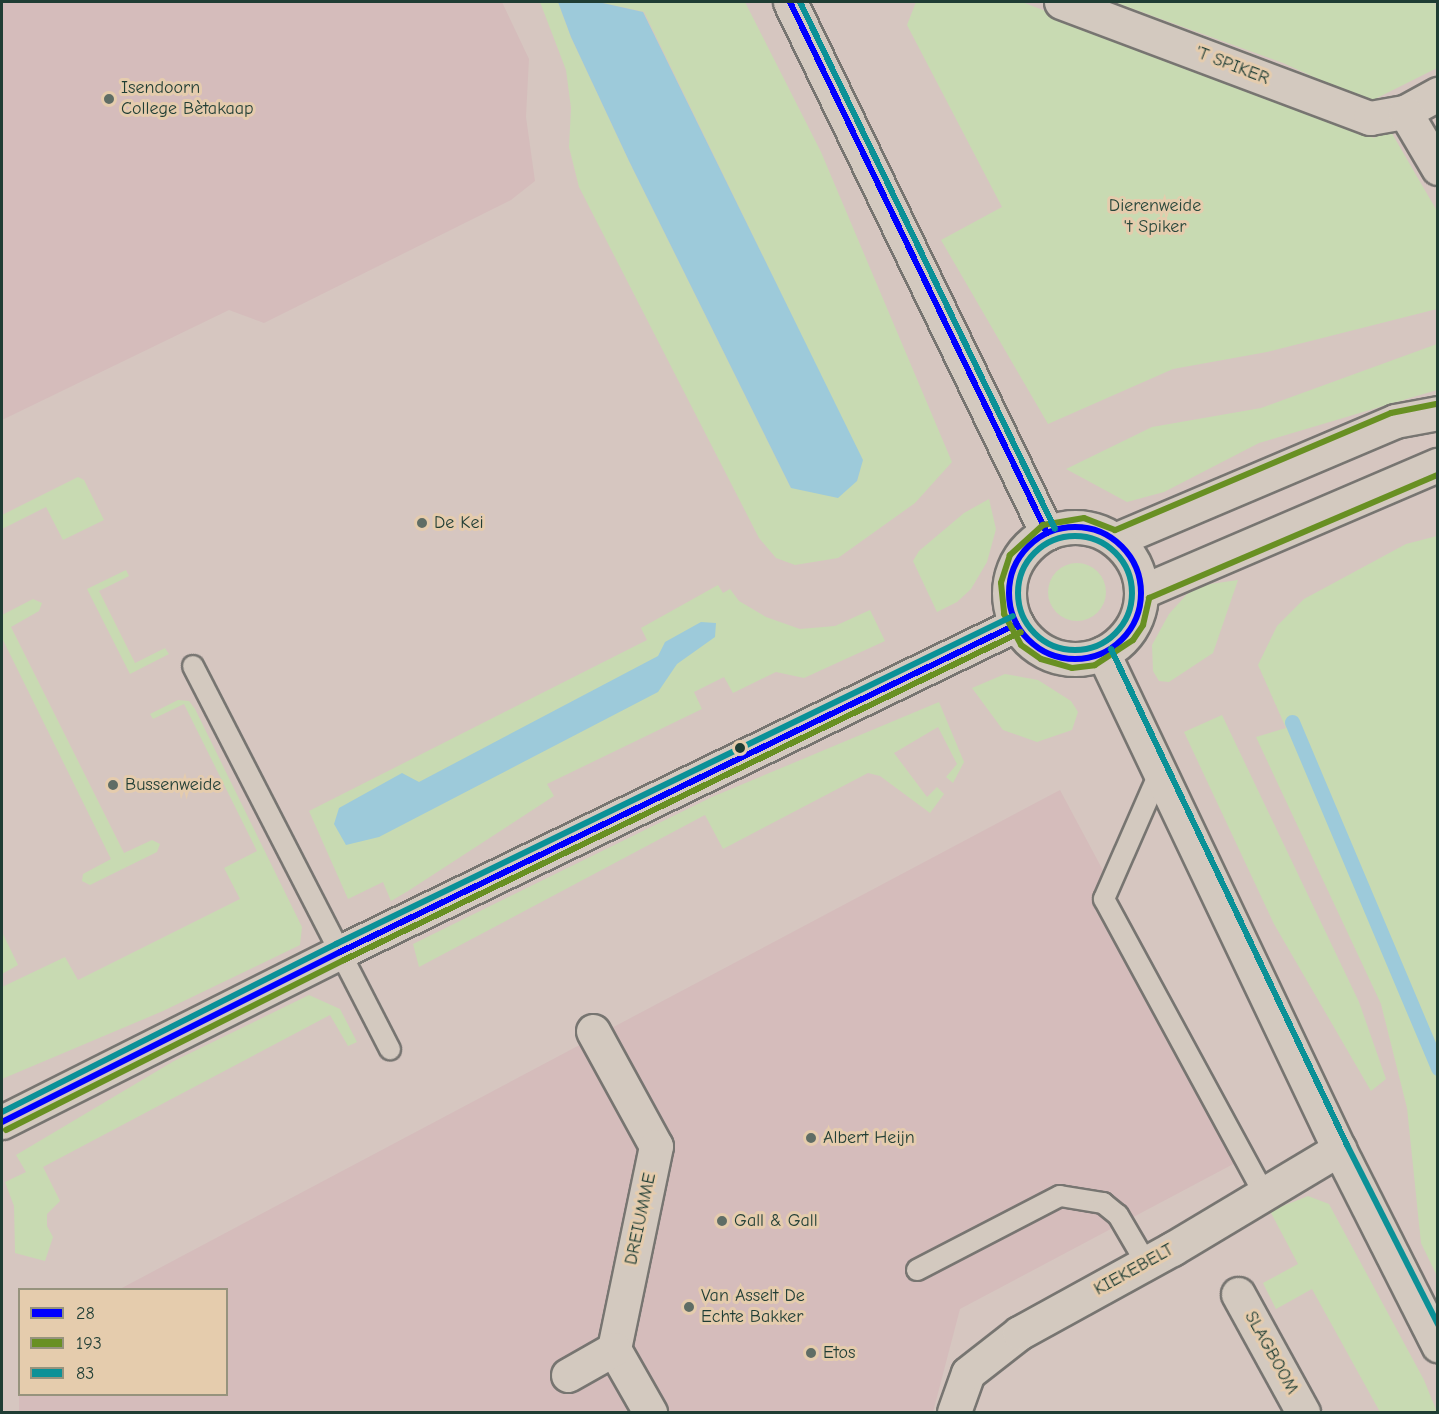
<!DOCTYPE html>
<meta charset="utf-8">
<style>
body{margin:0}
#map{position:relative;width:1439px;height:1414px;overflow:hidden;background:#d6c6c0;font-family:"Comic Neue",sans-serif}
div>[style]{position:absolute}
.built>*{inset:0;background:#d5bcbb}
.green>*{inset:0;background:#c8dab2}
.round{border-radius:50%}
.water>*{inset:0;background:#9dcada}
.stream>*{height:15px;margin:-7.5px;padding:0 7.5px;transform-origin:7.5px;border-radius:7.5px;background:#9dcada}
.roads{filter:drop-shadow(2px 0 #777571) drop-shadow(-2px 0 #777571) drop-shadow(0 2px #777571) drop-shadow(0 -2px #777571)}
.lane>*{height:20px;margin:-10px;padding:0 10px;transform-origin:10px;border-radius:10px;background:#d3c9bf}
.street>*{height:33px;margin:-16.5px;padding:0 16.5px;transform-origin:16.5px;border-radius:16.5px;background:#d3c9bf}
.secondary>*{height:33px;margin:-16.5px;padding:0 16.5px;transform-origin:16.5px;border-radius:16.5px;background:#d3c9bf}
.secondary>.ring{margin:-16.5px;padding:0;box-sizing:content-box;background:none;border:33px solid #d3c9bf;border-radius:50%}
.bus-1>*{height:6px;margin:-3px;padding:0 3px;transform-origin:3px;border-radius:3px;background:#00f}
.bus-1>.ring{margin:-3px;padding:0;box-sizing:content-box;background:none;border:6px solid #00f;border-radius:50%}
.bus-2>*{height:6px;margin:-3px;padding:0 3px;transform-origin:3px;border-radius:3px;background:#689023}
.bus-3>*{height:6px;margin:-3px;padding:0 3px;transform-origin:3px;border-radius:3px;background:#0b9197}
.bus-3>.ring{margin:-3px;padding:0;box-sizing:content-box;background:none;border:6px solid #0b9197;border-radius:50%}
.dots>*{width:16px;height:16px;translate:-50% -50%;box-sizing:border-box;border:3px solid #e5ccad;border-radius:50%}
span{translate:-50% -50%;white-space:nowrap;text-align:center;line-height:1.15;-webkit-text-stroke:6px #e5ccad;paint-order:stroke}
.street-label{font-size:18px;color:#1f3d34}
.poi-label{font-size:18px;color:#1f3d34}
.left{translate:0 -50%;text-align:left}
.park-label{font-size:18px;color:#27463a}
.frame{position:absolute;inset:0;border:3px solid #1f3d34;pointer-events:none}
.legend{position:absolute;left:18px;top:1288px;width:210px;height:108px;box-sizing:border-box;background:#e5ccad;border:2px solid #96937d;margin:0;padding:8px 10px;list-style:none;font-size:18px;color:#1f3d34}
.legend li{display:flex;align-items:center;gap:12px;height:30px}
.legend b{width:30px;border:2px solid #96937d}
</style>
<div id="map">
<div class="built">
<div style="clip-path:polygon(2px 2px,502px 2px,529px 59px,526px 117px,535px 181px,511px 200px,264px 323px,229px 310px,2px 420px)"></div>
<div style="clip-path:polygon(1060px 790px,1254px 1153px,960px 1309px,933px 1412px,19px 1412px,19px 1348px,20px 1394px,226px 1394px,226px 1290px,120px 1289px)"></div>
</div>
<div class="green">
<div style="clip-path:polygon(540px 2px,558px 2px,571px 37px,629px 161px,791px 488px,857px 481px,862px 460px,644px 12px,598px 2px,745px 2px,821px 152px,952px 462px,915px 503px,838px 558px,795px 565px,776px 558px,759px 538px,579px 187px,569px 147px,571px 108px,566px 70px)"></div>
<div style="clip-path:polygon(916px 2px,1022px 2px,1374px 138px,1390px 130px,1437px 211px,1437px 309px,1267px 352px,1173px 369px,1048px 424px,941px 240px,1002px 207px,907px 25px)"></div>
<div style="clip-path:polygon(1114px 2px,1434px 2px,1437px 8px,1437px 68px,1369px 102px,1283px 63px)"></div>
<div style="clip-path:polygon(1437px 344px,1437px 390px,1259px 443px,1164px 492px,1127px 502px,1066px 469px,1152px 427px,1261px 408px)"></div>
<div style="clip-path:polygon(78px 477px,84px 480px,104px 520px,63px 540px,46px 507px,2px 529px,2px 515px)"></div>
<div style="clip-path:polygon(989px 499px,996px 529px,987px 562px,971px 589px,957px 602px,937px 612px,913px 561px,919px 551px,964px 513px)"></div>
<div style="clip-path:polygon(1437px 536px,1438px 536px,1437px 1276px,1421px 1243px,1407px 1108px,1381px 1004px,1256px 737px,1286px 728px,1258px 665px,1277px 626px,1304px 599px,1406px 544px)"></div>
<div class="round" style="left:1048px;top:563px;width:58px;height:58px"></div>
<div style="clip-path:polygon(126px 570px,129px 576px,99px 591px,135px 663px,165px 648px,169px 654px,130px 674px,87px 589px)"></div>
<div style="clip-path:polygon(1238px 580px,1213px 653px,1169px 682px,1159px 681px,1153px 671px,1152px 645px,1169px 614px,1187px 594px,1203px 585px)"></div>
<div style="clip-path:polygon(718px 585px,723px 593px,730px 589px,739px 601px,766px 617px,800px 629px,835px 626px,870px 610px,885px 641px,804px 678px,776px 672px,733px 693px,724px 677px,694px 692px,702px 709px,547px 784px,554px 796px,408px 891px,391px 901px,383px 882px,348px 899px,309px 811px,647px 640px,641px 628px)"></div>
<div style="clip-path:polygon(33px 599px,42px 603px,39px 611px,11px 627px,124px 853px,152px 840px,160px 844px,157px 852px,90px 885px,82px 881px,83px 874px,111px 859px,2px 638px,2px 615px)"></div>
<div style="clip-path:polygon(1005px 674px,1038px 680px,1071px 701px,1078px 712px,1072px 730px,1037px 742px,1003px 730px,972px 688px)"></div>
<div style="clip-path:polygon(178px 700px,189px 701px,195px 709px,302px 927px,300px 945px,163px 1011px,2px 1079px,2px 987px,65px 957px,78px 980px,240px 899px,224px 868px,257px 851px,184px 704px,153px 719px,150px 714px)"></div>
<div style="clip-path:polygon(939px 702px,964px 762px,953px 783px,946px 777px,957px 764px,938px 727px,894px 753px,927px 797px,937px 787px,944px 794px,930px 813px,880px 776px,868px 773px,723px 849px,705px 815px,419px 967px,413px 944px,712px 797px)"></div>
<div style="clip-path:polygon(1222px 715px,1359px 1002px,1386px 1079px,1371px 1091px,1274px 924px,1184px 732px)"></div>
<div style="clip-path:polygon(2px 932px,18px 965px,2px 974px)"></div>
<div style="clip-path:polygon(309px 995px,340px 1009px,357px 1042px,348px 1046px,330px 1015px,43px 1167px,60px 1201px,47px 1214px,47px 1226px,53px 1237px,45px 1261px,15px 1253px,14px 1206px,5px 1182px,26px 1172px,16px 1155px,174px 1061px)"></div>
<div style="clip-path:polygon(1308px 1196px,1329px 1204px,1424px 1380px,1437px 1412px,1380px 1412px,1312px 1289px,1276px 1309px,1263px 1283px,1298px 1264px,1270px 1211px)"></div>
</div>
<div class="water">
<div style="clip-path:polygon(558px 2px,598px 2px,643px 12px,863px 460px,857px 481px,838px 498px,791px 488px,629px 161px,571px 37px)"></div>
<div style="clip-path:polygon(701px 622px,716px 623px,715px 637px,677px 664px,658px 692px,379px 837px,346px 845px,334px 824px,339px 808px,402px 773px,419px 782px,658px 656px,665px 642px)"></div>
</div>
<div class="stream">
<div style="left:1292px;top:722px;width:376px;rotate:67.1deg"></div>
</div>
<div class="roads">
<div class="lane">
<div style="left:193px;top:666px;width:431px;rotate:62.8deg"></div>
<div style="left:1161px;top:769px;width:142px;rotate:113.7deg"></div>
<div style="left:1104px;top:899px;width:336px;rotate:61.5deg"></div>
<div style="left:917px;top:1270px;width:161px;rotate:-27.4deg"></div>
<div style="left:1060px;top:1196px;width:44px;rotate:9.2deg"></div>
<div style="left:1103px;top:1203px;width:19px;rotate:39deg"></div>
<div style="left:1118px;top:1215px;width:56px;rotate:59.7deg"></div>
</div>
<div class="street">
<div style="left:1061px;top:2px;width:330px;rotate:20.6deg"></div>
<div style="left:1370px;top:118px;width:36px;rotate:-10deg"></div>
<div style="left:1405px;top:112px;width:38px;rotate:-29deg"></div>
<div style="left:1405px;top:112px;width:65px;rotate:59.5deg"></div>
<div style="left:1115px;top:540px;width:304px;rotate:-23deg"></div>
<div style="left:1395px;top:421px;width:44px;rotate:-10.5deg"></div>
<div style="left:1141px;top:592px;width:323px;rotate:-23.2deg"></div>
<div style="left:1103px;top:653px;width:549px;rotate:64.55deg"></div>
<div style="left:1339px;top:1149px;width:220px;rotate:63.2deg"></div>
<div style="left:593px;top:1031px;width:131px;rotate:61.3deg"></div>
<div style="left:656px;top:1146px;width:207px;rotate:101.7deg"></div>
<div style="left:614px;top:1349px;width:73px;rotate:60.3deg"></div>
<div style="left:1238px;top:1294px;width:135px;rotate:61.2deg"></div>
<div style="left:568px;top:1375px;width:53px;rotate:-29.5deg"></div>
<div style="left:954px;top:1412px;width:41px;rotate:-70.3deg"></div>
<div style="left:968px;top:1373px;width:65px;rotate:-38.1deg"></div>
<div style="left:1019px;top:1333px;width:175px;rotate:-28.8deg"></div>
<div style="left:1172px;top:1249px;width:195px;rotate:-30.9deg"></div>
</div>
<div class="secondary">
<div style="left:790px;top:2px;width:590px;rotate:64.17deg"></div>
<div class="ring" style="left:1009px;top:527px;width:99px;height:99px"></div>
<div style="left:2px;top:1122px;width:378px;rotate:-26.7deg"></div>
<div style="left:340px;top:952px;width:752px;rotate:-25.85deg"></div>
</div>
</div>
<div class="bus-1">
<div style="left:790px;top:2px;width:590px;rotate:64.17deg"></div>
<div class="ring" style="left:1009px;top:527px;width:126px;height:126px"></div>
<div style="left:2px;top:1122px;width:378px;rotate:-26.7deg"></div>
<div style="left:340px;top:952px;width:752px;rotate:-25.85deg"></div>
</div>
<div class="bus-2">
<div style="left:1436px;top:404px;width:46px;rotate:168.7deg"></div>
<div style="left:1391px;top:413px;width:300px;rotate:157deg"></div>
<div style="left:1115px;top:530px;width:33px;rotate:-159deg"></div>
<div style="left:1084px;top:518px;width:42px;rotate:170.3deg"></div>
<div style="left:1043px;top:525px;width:45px;rotate:137.7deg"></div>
<div style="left:1010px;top:555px;width:29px;rotate:108deg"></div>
<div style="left:1001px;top:583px;width:31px;rotate:84deg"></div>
<div style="left:1004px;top:614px;width:35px;rotate:61deg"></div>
<div style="left:1021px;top:645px;width:24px;rotate:35deg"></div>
<div style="left:1041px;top:659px;width:32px;rotate:16deg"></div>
<div style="left:1072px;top:668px;width:23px;rotate:-7deg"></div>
<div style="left:1095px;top:665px;width:45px;rotate:-33.3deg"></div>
<div style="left:1133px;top:640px;width:18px;rotate:-56deg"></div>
<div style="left:1143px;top:625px;width:28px;rotate:-77deg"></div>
<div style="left:1149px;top:598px;width:314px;rotate:-23.1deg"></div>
<div style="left:6px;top:1130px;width:378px;rotate:-26.7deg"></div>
<div style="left:344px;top:960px;width:752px;rotate:-25.85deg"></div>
</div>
<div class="bus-3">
<div style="left:800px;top:2px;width:585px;rotate:64.18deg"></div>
<div class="ring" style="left:1018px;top:536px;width:108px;height:108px"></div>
<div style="left:1111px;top:649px;width:549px;rotate:64.55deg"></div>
<div style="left:1347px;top:1145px;width:201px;rotate:63.1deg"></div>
<div style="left:2px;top:1112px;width:374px;rotate:-26.7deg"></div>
<div style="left:336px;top:944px;width:752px;rotate:-25.85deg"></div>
</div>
<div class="dots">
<div style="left:109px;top:99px;background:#5f6d65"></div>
<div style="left:422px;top:523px;background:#5f6d65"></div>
<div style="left:740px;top:748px;background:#1f3d34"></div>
<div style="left:113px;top:785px;background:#5f6d65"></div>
<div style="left:811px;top:1138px;background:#5f6d65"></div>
<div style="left:722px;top:1221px;background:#5f6d65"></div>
<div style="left:689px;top:1307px;background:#5f6d65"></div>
<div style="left:811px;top:1353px;background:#5f6d65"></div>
</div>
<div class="street-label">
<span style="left:1232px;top:66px;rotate:21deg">'T SPIKER</span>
<span style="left:641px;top:1219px;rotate:-78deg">DREIUMME</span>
<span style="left:1134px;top:1270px;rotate:-29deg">KIEKEBELT</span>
<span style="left:1271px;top:1353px;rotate:61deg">SLAGBOOM</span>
</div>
<div class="poi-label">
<span class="left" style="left:121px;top:99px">Isendoorn<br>College Bètakaap</span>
<span class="left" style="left:434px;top:523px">De Kei</span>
<span class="left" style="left:125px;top:785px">Bussenweide</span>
<span class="left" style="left:823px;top:1138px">Albert Heijn</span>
<span class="left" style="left:734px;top:1221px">Gall &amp; Gall</span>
<span class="left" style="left:701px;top:1307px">Van Asselt De<br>Echte Bakker</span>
<span class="left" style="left:823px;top:1353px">Etos</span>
</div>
<div class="park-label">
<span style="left:1155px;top:217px">Dierenweide<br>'t Spiker</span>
</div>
<div class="frame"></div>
<ul class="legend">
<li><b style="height:8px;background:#00f"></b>28</li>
<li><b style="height:8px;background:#689023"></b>193</li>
<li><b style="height:8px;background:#0b9197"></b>83</li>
</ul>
</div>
